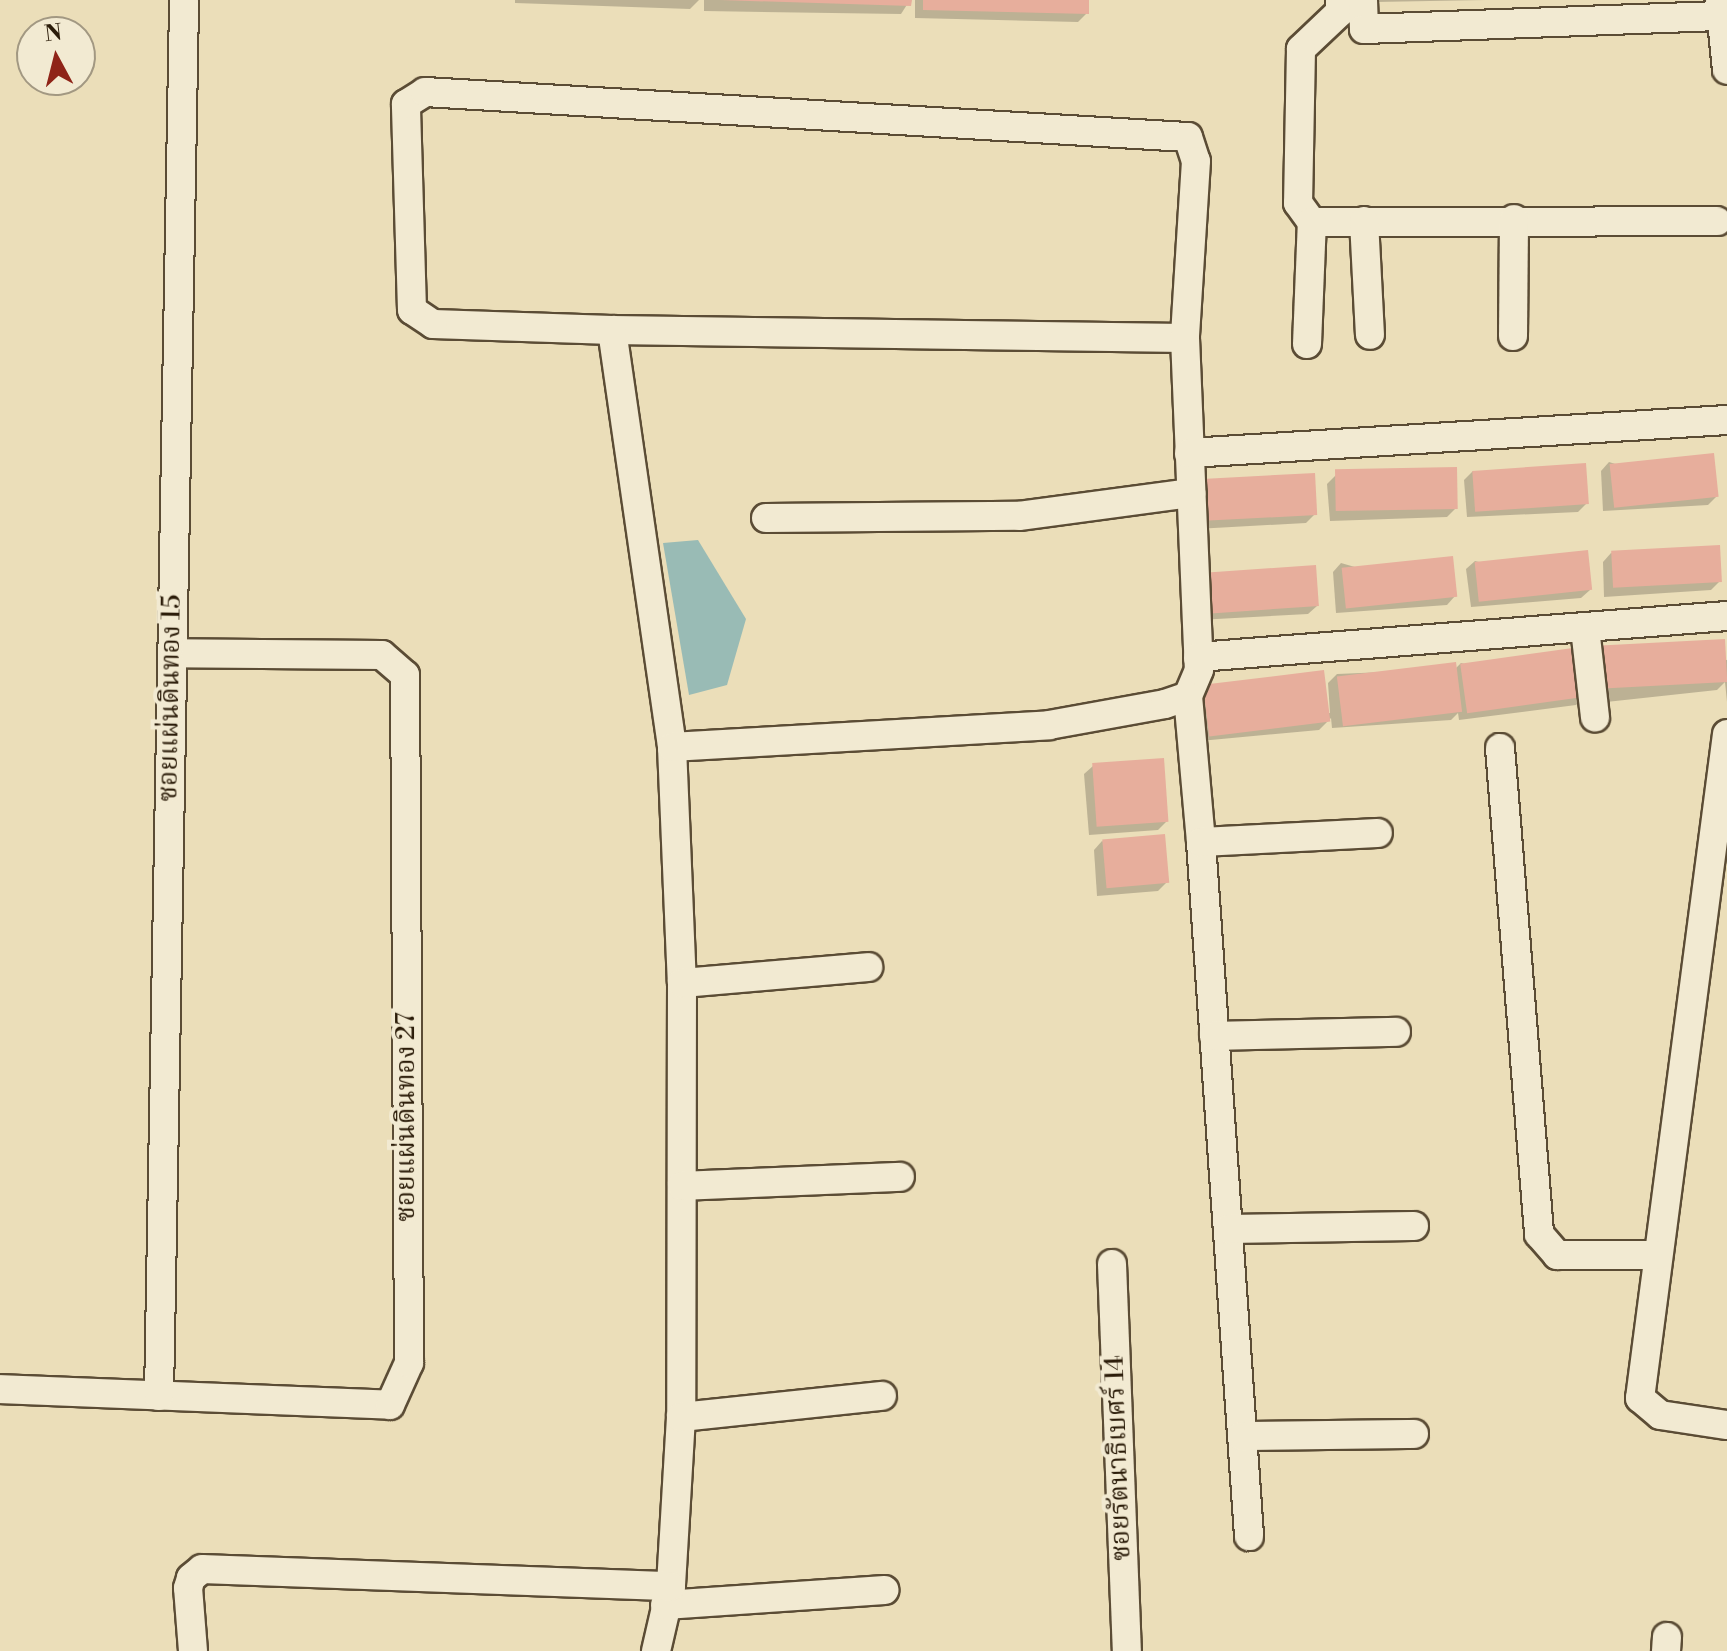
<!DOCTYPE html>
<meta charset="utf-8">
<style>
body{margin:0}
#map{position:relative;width:1727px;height:1651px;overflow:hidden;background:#ebdeb9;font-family:"Libre Bodoni","Noto Serif Thai",serif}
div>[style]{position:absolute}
.water>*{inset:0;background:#99bbb5}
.shadow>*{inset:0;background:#0003}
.building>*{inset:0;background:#e7ae9c;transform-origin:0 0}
.roads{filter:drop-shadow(2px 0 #5b4c35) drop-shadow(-2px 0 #5b4c35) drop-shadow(0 2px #5b4c35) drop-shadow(0 -2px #5b4c35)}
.street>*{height:28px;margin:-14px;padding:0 14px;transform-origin:14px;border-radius:14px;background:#f2ead2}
span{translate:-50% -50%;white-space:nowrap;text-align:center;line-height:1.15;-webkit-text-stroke:8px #f2ead2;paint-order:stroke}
.street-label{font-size:26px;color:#2b1c09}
.north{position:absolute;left:16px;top:16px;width:80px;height:80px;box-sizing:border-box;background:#f2ead2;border:2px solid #a29882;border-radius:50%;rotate:353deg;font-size:22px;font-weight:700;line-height:32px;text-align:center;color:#2b1c09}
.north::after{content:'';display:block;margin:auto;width:28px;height:36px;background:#8f2418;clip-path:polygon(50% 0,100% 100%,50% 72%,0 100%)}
</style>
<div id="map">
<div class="water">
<div style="clip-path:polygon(698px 540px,746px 619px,727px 685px,689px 695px,663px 543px)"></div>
</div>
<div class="shadow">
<div style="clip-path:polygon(515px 0,699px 0,690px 9px,515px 3px)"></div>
<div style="clip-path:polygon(704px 0,910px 0,901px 14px,704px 11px)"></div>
<div style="clip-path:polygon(915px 0,1087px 0,1087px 13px,1078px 22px,915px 18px)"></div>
<div style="clip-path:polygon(1375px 0,1486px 0,1375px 2px)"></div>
<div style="clip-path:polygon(1609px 462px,1717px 496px,1708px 505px,1603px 511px,1601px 471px)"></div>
<div style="clip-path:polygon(1473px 471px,1587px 503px,1578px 512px,1467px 517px,1464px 480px)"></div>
<div style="clip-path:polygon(1336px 475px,1456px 508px,1447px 517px,1330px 521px,1327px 484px)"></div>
<div style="clip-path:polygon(1203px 480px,1315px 514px,1306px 523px,1196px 529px)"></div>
<div style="clip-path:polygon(1611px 553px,1720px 581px,1711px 590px,1604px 597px,1603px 562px)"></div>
<div style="clip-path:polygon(1475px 561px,1590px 590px,1581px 598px,1471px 607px,1466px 569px)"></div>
<div style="clip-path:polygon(1341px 563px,1455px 596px,1447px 605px,1336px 613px,1333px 572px)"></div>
<div style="clip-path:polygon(1196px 581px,1317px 606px,1308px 614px,1198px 620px)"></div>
<div style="clip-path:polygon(1593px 658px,1727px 660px,1727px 702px,1725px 682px,1717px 690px,1597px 703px)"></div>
<div style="clip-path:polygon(1461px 663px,1584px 697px,1576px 705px,1459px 720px,1458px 713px,1451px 720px,1332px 728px,1331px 718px,1319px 730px,1200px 741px,1195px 692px,1204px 684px,1327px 713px,1330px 713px,1328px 683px,1337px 674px,1455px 669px)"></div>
<div style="clip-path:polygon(1093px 766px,1167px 821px,1158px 830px,1089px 835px,1084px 774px)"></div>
<div style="clip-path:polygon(1102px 841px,1167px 882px,1158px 891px,1097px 896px,1094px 850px)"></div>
</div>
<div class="building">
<div style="clip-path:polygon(720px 0,912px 0,911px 6px)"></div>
<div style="clip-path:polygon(923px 0,1089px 0,1089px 14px,923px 10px)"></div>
<div style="left:1714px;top:453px;width:44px;height:105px;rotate:84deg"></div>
<div style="left:1586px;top:463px;width:41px;height:114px;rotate:86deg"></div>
<div style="left:1457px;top:467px;width:42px;height:122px;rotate:89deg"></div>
<div style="left:1315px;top:473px;width:42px;height:113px;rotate:87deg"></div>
<div style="left:1720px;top:545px;width:37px;height:109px;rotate:87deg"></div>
<div style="left:1588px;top:550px;width:40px;height:114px;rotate:84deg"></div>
<div style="left:1453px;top:556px;width:41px;height:112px;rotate:84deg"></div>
<div style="left:1316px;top:565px;width:41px;height:112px;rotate:86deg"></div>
<div style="left:1725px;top:639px;width:43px;height:124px;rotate:87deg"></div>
<div style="left:1580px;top:647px;width:50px;height:121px;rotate:82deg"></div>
<div style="left:1456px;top:662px;width:50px;height:120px;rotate:83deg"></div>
<div style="left:1324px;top:670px;width:52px;height:122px;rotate:83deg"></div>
<div style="left:1164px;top:758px;width:64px;height:72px;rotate:86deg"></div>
<div style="left:1165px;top:834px;width:49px;height:63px;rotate:85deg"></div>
</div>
<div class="roads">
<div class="street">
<div style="left:1340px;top:0;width:12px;rotate:90deg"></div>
<div style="left:1340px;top:12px;width:54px;rotate:136.5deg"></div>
<div style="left:1301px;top:49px;width:154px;rotate:91.1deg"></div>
<div style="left:1298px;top:203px;width:24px;rotate:54deg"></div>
<div style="left:1312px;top:222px;width:405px;rotate:-0.1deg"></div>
<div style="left:1363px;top:0;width:29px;rotate:88deg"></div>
<div style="left:1364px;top:29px;width:359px;rotate:-2.1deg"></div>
<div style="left:1720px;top:0;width:70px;rotate:84.3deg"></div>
<div style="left:1364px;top:221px;width:114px;rotate:87deg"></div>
<div style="left:612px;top:330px;width:421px;rotate:81.8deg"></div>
<div style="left:672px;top:747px;width:236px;rotate:87.6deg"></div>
<div style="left:682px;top:983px;width:434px;rotate:90.1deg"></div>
<div style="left:681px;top:1417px;width:169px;rotate:93.4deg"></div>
<div style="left:671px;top:1586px;width:67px;rotate:103deg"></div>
<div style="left:1513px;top:336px;width:117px;rotate:-89.5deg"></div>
<div style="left:1185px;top:338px;width:573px;rotate:-179.2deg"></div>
<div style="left:612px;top:330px;width:179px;rotate:-178.1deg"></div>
<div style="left:433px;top:324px;width:25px;rotate:-146deg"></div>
<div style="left:412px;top:310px;width:206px;rotate:-91.7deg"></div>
<div style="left:406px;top:104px;width:22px;rotate:-32deg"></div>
<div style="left:425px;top:92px;width:764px;rotate:3.38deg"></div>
<div style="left:1188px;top:137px;width:25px;rotate:72deg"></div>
<div style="left:1196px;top:161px;width:177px;rotate:93.6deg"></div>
<div style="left:1185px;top:338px;width:332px;rotate:87.6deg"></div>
<div style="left:1199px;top:670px;width:28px;rotate:113deg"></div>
<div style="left:1188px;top:696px;width:147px;rotate:84.9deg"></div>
<div style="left:1201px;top:842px;width:696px;rotate:86.04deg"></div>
<div style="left:1307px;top:344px;width:122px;rotate:-87.7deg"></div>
<div style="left:1189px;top:453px;width:539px;rotate:-3.51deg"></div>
<div style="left:766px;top:518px;width:253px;rotate:-0.5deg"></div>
<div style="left:1019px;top:516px;width:174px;rotate:-7.6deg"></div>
<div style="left:1585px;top:628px;width:90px;rotate:83.6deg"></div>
<div style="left:1198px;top:657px;width:531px;rotate:-4.43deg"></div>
<div style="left:1727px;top:734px;width:670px;rotate:97.46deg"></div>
<div style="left:1640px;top:1398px;width:26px;rotate:40deg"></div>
<div style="left:1660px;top:1415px;width:68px;rotate:8.5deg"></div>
<div style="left:672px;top:747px;width:378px;rotate:-3.3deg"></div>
<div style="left:1049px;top:725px;width:118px;rotate:-10.3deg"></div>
<div style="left:1165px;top:704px;width:24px;rotate:-19deg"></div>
<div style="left:1500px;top:748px;width:488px;rotate:85.4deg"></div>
<div style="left:1539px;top:1234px;width:28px;rotate:49deg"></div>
<div style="left:1557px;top:1255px;width:100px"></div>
<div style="left:1201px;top:842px;width:177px;rotate:-2.9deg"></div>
<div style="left:682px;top:983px;width:187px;rotate:-4.9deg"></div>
<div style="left:1214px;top:1036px;width:182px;rotate:-1.3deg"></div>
<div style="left:682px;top:1186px;width:218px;rotate:-2.4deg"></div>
<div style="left:1228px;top:1229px;width:186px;rotate:-0.9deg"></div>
<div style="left:1112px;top:1264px;width:387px;rotate:87.8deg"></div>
<div style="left:0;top:1389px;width:390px;rotate:2.3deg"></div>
<div style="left:390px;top:1405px;width:46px;rotate:-65.7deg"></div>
<div style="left:409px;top:1363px;width:688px;rotate:-90.33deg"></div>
<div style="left:405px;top:675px;width:30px;rotate:-139deg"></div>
<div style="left:382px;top:655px;width:210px;rotate:-179.5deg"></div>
<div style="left:159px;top:1396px;width:1396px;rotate:-88.97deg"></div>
<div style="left:681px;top:1417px;width:202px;rotate:-6deg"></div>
<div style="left:1242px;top:1436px;width:172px;rotate:-0.7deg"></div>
<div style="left:665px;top:1605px;width:220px;rotate:-3.9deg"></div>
<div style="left:193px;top:1651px;width:63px;rotate:-94.5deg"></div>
<div style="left:188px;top:1588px;width:10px;rotate:-73deg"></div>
<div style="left:191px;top:1578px;width:14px;rotate:-39deg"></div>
<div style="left:202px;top:1569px;width:469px;rotate:2.1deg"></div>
<div style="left:1666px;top:1651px;width:14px;rotate:-86deg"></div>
</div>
</div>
<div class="street-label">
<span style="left:171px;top:698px;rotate:-89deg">ซอยแผ่นดินทอง 15</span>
<span style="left:407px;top:1117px;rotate:-90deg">ซอยแผ่นดินทอง 27</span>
<span style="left:1119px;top:1458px;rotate:-92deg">ซอยรัตนาธิเบศร์ 14</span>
</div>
<div class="north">N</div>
</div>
